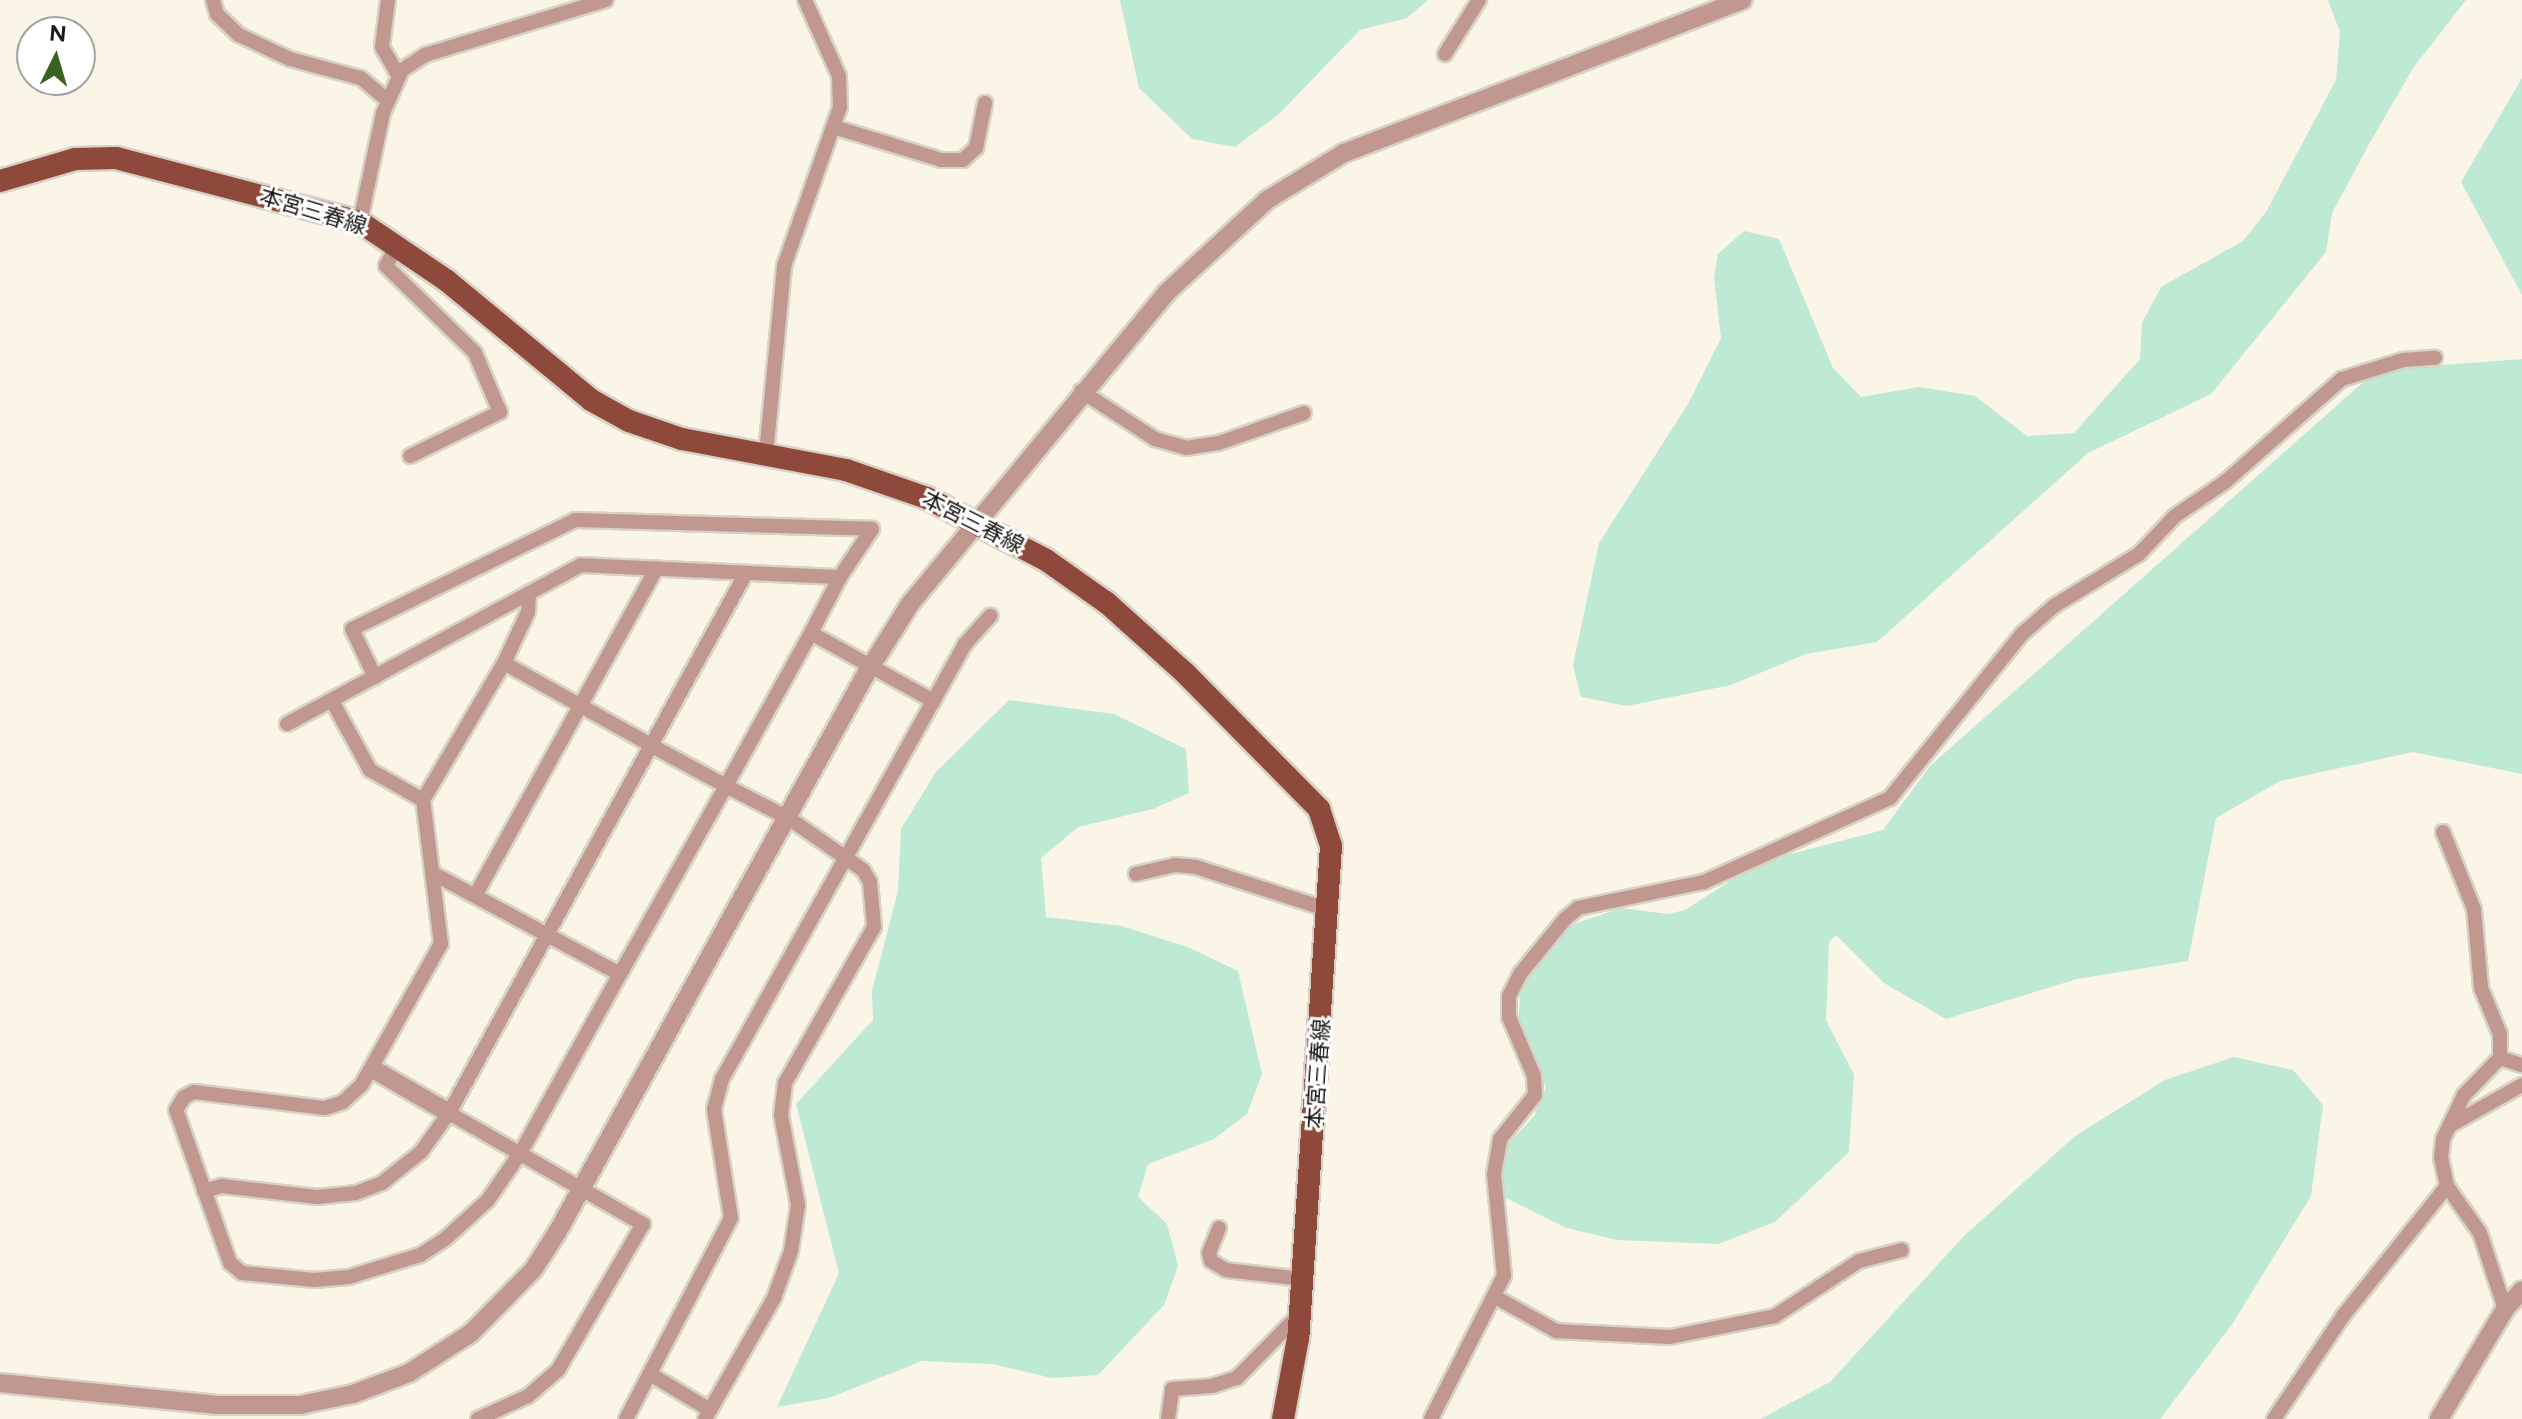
<!DOCTYPE html>
<meta charset="utf-8">
<style>
body{margin:0}
#map{position:relative;width:2522px;height:1419px;overflow:hidden;background:#fbf5e7;font-family:Figtree,"Noto Sans JP",sans-serif}
div>[style]{position:absolute}
.green>*{inset:0;background:#bee9d3}
.roads{filter:drop-shadow(2px 0 #d7d2c5) drop-shadow(-2px 0 #d7d2c5) drop-shadow(0 2px #d7d2c5) drop-shadow(0 -2px #d7d2c5)}
.minor>*{height:14px;margin:-7px;padding:0 7px;transform-origin:7px;border-radius:7px;background:#c1988f}
.tertiary>*{height:18px;margin:-9px;padding:0 9px;transform-origin:9px;border-radius:9px;background:#c1988f}
.primary>*{height:22px;margin:-11px;padding:0 11px;transform-origin:11px;border-radius:11px;background:#8e493b}
span{translate:-50% -50%;white-space:nowrap;text-align:center;line-height:1.15;-webkit-text-stroke:6px #fff;paint-order:stroke}
.street-label{font-size:22px;color:#1a1813}
.north{position:absolute;left:16px;top:16px;width:80px;height:80px;box-sizing:border-box;background:#fff;border:2px solid #a3a3a1;border-radius:50%;rotate:5deg;font-size:22px;font-weight:700;line-height:32px;text-align:center;color:#1a1813}
.north::after{content:'';display:block;margin:auto;width:28px;height:36px;background:#3a621d;clip-path:polygon(50% 0,100% 100%,50% 72%,0 100%)}
</style>
<div id="map">
<div class="green">
<div style="clip-path:polygon(1120px 0,1428px 0,1407px 18px,1360px 30px,1279px 114px,1235px 147px,1192px 139px,1139px 88px)"></div>
<div style="clip-path:polygon(2328px 0,2466px 0,2413px 68px,2368px 146px,2332px 213px,2326px 252px,2211px 394px,2088px 453px,1877px 642px,1806px 654px,1731px 685px,1627px 706px,1581px 697px,1573px 665px,1599px 543px,1688px 404px,1721px 338px,1714px 278px,1718px 254px,1744px 231px,1779px 239px,1833px 368px,1861px 397px,1919px 387px,1975px 396px,2027px 436px,2074px 433px,2140px 359px,2142px 323px,2161px 287px,2243px 241px,2266px 212px,2336px 80px,2340px 32px)"></div>
<div style="clip-path:polygon(2522px 78px,2522px 295px,2461px 182px)"></div>
<div style="clip-path:polygon(2522px 359px,2522px 774px,2413px 752px,2280px 781px,2216px 818px,2188px 961px,2077px 979px,1946px 1019px,1884px 983px,1836px 935px,1829px 942px,1826px 1020px,1854px 1075px,1849px 1152px,1775px 1222px,1718px 1244px,1618px 1240px,1566px 1228px,1504px 1197px,1499px 1154px,1534px 1116px,1546px 1087px,1518px 1022px,1524px 954px,1577px 923px,1621px 908px,1668px 914px,1685px 910px,1760px 862px,1883px 830px,1930px 766px,2377px 370px)"></div>
<div style="clip-path:polygon(1009px 700px,1114px 714px,1186px 749px,1189px 793px,1153px 809px,1078px 827px,1041px 858px,1046px 917px,1122px 926px,1190px 948px,1238px 971px,1262px 1074px,1247px 1114px,1214px 1139px,1148px 1164px,1138px 1197px,1167px 1224px,1178px 1266px,1164px 1305px,1098px 1375px,1052px 1378px,993px 1364px,922px 1361px,829px 1398px,777px 1407px,839px 1273px,796px 1104px,873px 1020px,872px 991px,898px 891px,901px 829px,936px 772px)"></div>
<div style="clip-path:polygon(2234px 1057px,2293px 1070px,2323px 1105px,2311px 1196px,2233px 1323px,2160px 1419px,1760px 1419px,1830px 1382px,1964px 1236px,2075px 1136px,2165px 1080px)"></div>
</div>
<div class="roads">
<div class="minor">
<div style="left:213px;top:0;width:15px;rotate:74deg"></div>
<div style="left:217px;top:14px;width:30px;rotate:44deg"></div>
<div style="left:239px;top:35px;width:56px;rotate:25.2deg"></div>
<div style="left:290px;top:59px;width:73px;rotate:15deg"></div>
<div style="left:361px;top:78px;width:34px;rotate:40deg"></div>
<div style="left:388px;top:0;width:47px;rotate:97.3deg"></div>
<div style="left:382px;top:47px;width:32px;rotate:60deg"></div>
<div style="left:1445px;top:54px;width:64px;rotate:-57.8deg"></div>
<div style="left:834px;top:127px;width:112px;rotate:17.1deg"></div>
<div style="left:941px;top:160px;width:22px"></div>
<div style="left:963px;top:160px;width:18px;rotate:-43deg"></div>
<div style="left:976px;top:148px;width:46px;rotate:-78.7deg"></div>
<div style="left:360px;top:222px;width:111px;rotate:-78.1deg"></div>
<div style="left:383px;top:113px;width:47px;rotate:-66.2deg"></div>
<div style="left:402px;top:70px;width:27px;rotate:-33deg"></div>
<div style="left:425px;top:55px;width:189px;rotate:-16.9deg"></div>
<div style="left:398px;top:244px;width:25px;rotate:119deg"></div>
<div style="left:386px;top:266px;width:124px;rotate:44.3deg"></div>
<div style="left:475px;top:353px;width:64px;rotate:67deg"></div>
<div style="left:500px;top:412px;width:100px;rotate:153.9deg"></div>
<div style="left:1081px;top:391px;width:88px;rotate:33deg"></div>
<div style="left:1155px;top:439px;width:32px;rotate:16deg"></div>
<div style="left:1186px;top:448px;width:33px;rotate:-9deg"></div>
<div style="left:1219px;top:443px;width:90px;rotate:-19.4deg"></div>
<div style="left:766px;top:454px;width:189px;rotate:-84.5deg"></div>
<div style="left:784px;top:266px;width:169px;rotate:-70.6deg"></div>
<div style="left:840px;top:107px;width:31px;rotate:-92deg"></div>
<div style="left:839px;top:76px;width:83px;rotate:-114.1deg"></div>
<div style="left:811px;top:633px;width:140px;rotate:29.1deg"></div>
<div style="left:504px;top:663px;width:56px;rotate:-64.8deg"></div>
<div style="left:528px;top:612px;width:19px;rotate:-87deg"></div>
<div style="left:375px;top:677px;width:53px;rotate:-115.6deg"></div>
<div style="left:352px;top:629px;width:248px;rotate:-26deg"></div>
<div style="left:575px;top:520px;width:297px;rotate:1.7deg"></div>
<div style="left:872px;top:529px;width:58px;rotate:123.7deg"></div>
<div style="left:840px;top:577px;width:63px;rotate:117.4deg"></div>
<div style="left:811px;top:633px;width:175px;rotate:119.1deg"></div>
<div style="left:726px;top:786px;width:216px;rotate:119.4deg"></div>
<div style="left:620px;top:974px;width:204px;rotate:119.1deg"></div>
<div style="left:521px;top:1152px;width:58px;rotate:124.5deg"></div>
<div style="left:488px;top:1200px;width:58px;rotate:137.8deg"></div>
<div style="left:445px;top:1239px;width:30px;rotate:147deg"></div>
<div style="left:420px;top:1255px;width:74px;rotate:162.8deg"></div>
<div style="left:349px;top:1277px;width:35px;rotate:175deg"></div>
<div style="left:314px;top:1280px;width:72px;rotate:-174.4deg"></div>
<div style="left:242px;top:1273px;width:16px;rotate:-140deg"></div>
<div style="left:230px;top:1263px;width:162px;rotate:-109.4deg"></div>
<div style="left:176px;top:1110px;width:15px;rotate:-58deg"></div>
<div style="left:184px;top:1097px;width:11px;rotate:-27deg"></div>
<div style="left:194px;top:1092px;width:132px;rotate:7deg"></div>
<div style="left:325px;top:1108px;width:19px;rotate:-18deg"></div>
<div style="left:343px;top:1102px;width:26px;rotate:-43deg"></div>
<div style="left:362px;top:1084px;width:161px;rotate:-60.6deg"></div>
<div style="left:441px;top:944px;width:145px;rotate:-97.1deg"></div>
<div style="left:423px;top:800px;width:159px;rotate:-59.4deg"></div>
<div style="left:504px;top:663px;width:172px;rotate:29.2deg"></div>
<div style="left:654px;top:747px;width:82px;rotate:28.4deg"></div>
<div style="left:726px;top:786px;width:72px;rotate:27.3deg"></div>
<div style="left:790px;top:819px;width:89px;rotate:34.9deg"></div>
<div style="left:863px;top:870px;width:14px;rotate:60deg"></div>
<div style="left:870px;top:882px;width:45px;rotate:84.9deg"></div>
<div style="left:874px;top:927px;width:180px;rotate:119.7deg"></div>
<div style="left:785px;top:1083px;width:32px;rotate:97deg"></div>
<div style="left:781px;top:1115px;width:92px;rotate:79.3deg"></div>
<div style="left:798px;top:1205px;width:47px;rotate:98.7deg"></div>
<div style="left:791px;top:1251px;width:50px;rotate:109.9deg"></div>
<div style="left:774px;top:1298px;width:139px;rotate:119.7deg"></div>
<div style="left:332px;top:701px;width:79px;rotate:61.2deg"></div>
<div style="left:370px;top:770px;width:61px;rotate:29.5deg"></div>
<div style="left:287px;top:724px;width:334px;rotate:-28.4deg"></div>
<div style="left:581px;top:565px;width:259px;rotate:2.7deg"></div>
<div style="left:2443px;top:832px;width:83px;rotate:68.1deg"></div>
<div style="left:2474px;top:909px;width:79px;rotate:84.9deg"></div>
<div style="left:2481px;top:988px;width:50px;rotate:67.6deg"></div>
<div style="left:2500px;top:1034px;width:24px;rotate:90deg"></div>
<div style="left:434px;top:874px;width:211px;rotate:28.3deg"></div>
<div style="left:1136px;top:874px;width:40px;rotate:-13deg"></div>
<div style="left:1175px;top:865px;width:21px;rotate:5deg"></div>
<div style="left:1196px;top:867px;width:140px;rotate:17.9deg"></div>
<div style="left:476px;top:894px;width:372px;rotate:-61deg"></div>
<div style="left:449px;top:1113px;width:224px;rotate:29.8deg"></div>
<div style="left:643px;top:1224px;width:169px;rotate:120.2deg"></div>
<div style="left:558px;top:1370px;width:40px;rotate:139deg"></div>
<div style="left:528px;top:1396px;width:55px;rotate:155.3deg"></div>
<div style="left:2451px;top:1125px;width:81px;rotate:-29.4deg"></div>
<div style="left:204px;top:1191px;width:19px;rotate:-16deg"></div>
<div style="left:222px;top:1186px;width:96px;rotate:6.6deg"></div>
<div style="left:317px;top:1197px;width:39px;rotate:-6deg"></div>
<div style="left:356px;top:1193px;width:28px;rotate:-21deg"></div>
<div style="left:382px;top:1183px;width:50px;rotate:-38.5deg"></div>
<div style="left:421px;top:1152px;width:48px;rotate:-54.3deg"></div>
<div style="left:449px;top:1113px;width:616px;rotate:-61.19deg"></div>
<div style="left:1219px;top:1228px;width:27px;rotate:112deg"></div>
<div style="left:1209px;top:1253px;width:8px;rotate:76deg"></div>
<div style="left:1211px;top:1261px;width:17px;rotate:31deg"></div>
<div style="left:1226px;top:1270px;width:78px;rotate:6.7deg"></div>
<div style="left:1497px;top:1298px;width:68px;rotate:29.2deg"></div>
<div style="left:1556px;top:1331px;width:114px;rotate:3deg"></div>
<div style="left:1670px;top:1337px;width:107px;rotate:-11.3deg"></div>
<div style="left:1775px;top:1316px;width:100px;rotate:-33.2deg"></div>
<div style="left:1859px;top:1261px;width:44px;rotate:-14.3deg"></div>
<div style="left:2505px;top:1309px;width:80px;rotate:-108.2deg"></div>
<div style="left:2480px;top:1233px;width:57px;rotate:-125.1deg"></div>
<div style="left:2447px;top:1186px;width:29px;rotate:-102deg"></div>
<div style="left:2441px;top:1158px;width:19px;rotate:-84deg"></div>
<div style="left:2443px;top:1139px;width:49px;rotate:-64.5deg"></div>
<div style="left:2464px;top:1095px;width:52px;rotate:-45.8deg"></div>
<div style="left:2500px;top:1058px;width:23px;rotate:18deg"></div>
<div style="left:650px;top:1374px;width:70px;rotate:31deg"></div>
<div style="left:626px;top:1419px;width:227px;rotate:-62.4deg"></div>
<div style="left:731px;top:1218px;width:110px;rotate:-98.9deg"></div>
<div style="left:714px;top:1109px;width:31px;rotate:-75deg"></div>
<div style="left:722px;top:1079px;width:498px;rotate:-60.8deg"></div>
<div style="left:965px;top:644px;width:38px;rotate:-48deg"></div>
<div style="left:1168px;top:1419px;width:30px;rotate:-82deg"></div>
<div style="left:1172px;top:1389px;width:40px;rotate:-4.3deg"></div>
<div style="left:1212px;top:1386px;width:26px;rotate:-18deg"></div>
<div style="left:1237px;top:1378px;width:87px;rotate:-45.5deg"></div>
<div style="left:1431px;top:1419px;width:161px;rotate:-63deg"></div>
<div style="left:1504px;top:1276px;width:102px;rotate:-95.6deg"></div>
<div style="left:1494px;top:1174px;width:36px;rotate:-80deg"></div>
<div style="left:1500px;top:1139px;width:56px;rotate:-51.5deg"></div>
<div style="left:1535px;top:1095px;width:19px;rotate:-93deg"></div>
<div style="left:1534px;top:1076px;width:64px;rotate:-113deg"></div>
<div style="left:1509px;top:1017px;width:21px;rotate:-90deg"></div>
<div style="left:1509px;top:996px;width:25px;rotate:-63deg"></div>
<div style="left:1520px;top:974px;width:71px;rotate:-50.7deg"></div>
<div style="left:1565px;top:919px;width:17px;rotate:-40deg"></div>
<div style="left:1578px;top:908px;width:129px;rotate:-11.7deg"></div>
<div style="left:1704px;top:882px;width:204px;rotate:-24.3deg"></div>
<div style="left:1890px;top:798px;width:211px;rotate:-51.2deg"></div>
<div style="left:2022px;top:634px;width:43px;rotate:-41.2deg"></div>
<div style="left:2054px;top:606px;width:100px;rotate:-31.5deg"></div>
<div style="left:2139px;top:554px;width:52px;rotate:-46.5deg"></div>
<div style="left:2175px;top:516px;width:60px;rotate:-34.2deg"></div>
<div style="left:2225px;top:482px;width:156px;rotate:-41.4deg"></div>
<div style="left:2342px;top:379px;width:64px;rotate:-17.3deg"></div>
<div style="left:2403px;top:360px;width:32px;rotate:-4deg"></div>
<div style="left:2274px;top:1419px;width:124px;rotate:-56.2deg"></div>
<div style="left:2343px;top:1316px;width:166px;rotate:-51.3deg"></div>
</div>
<div class="tertiary">
<div style="left:373px;top:1069px;width:88px;rotate:30.1deg"></div>
<div style="left:0;top:1383px;width:216px;rotate:5.8deg"></div>
<div style="left:215px;top:1405px;width:85px"></div>
<div style="left:300px;top:1405px;width:54px;rotate:-11.7deg"></div>
<div style="left:353px;top:1394px;width:60px;rotate:-20.6deg"></div>
<div style="left:409px;top:1373px;width:74px;rotate:-32.8deg"></div>
<div style="left:471px;top:1333px;width:88px;rotate:-45.5deg"></div>
<div style="left:533px;top:1270px;width:46px;rotate:-57.3deg"></div>
<div style="left:558px;top:1231px;width:636px;rotate:-61.06deg"></div>
<div style="left:866px;top:674px;width:83px;rotate:-57.8deg"></div>
<div style="left:910px;top:604px;width:403px;rotate:-50.5deg"></div>
<div style="left:1166px;top:293px;width:137px;rotate:-42.6deg"></div>
<div style="left:1267px;top:200px;width:90px;rotate:-31.4deg"></div>
<div style="left:1344px;top:153px;width:427px;rotate:-21deg"></div>
<div style="left:2439px;top:1419px;width:128px;rotate:-59deg"></div>
<div style="left:2505px;top:1309px;width:25px;rotate:-48deg"></div>
</div>
<div class="primary">
<div style="left:0;top:181px;width:78px;rotate:-16.3deg"></div>
<div style="left:75px;top:159px;width:41px;rotate:-1.4deg"></div>
<div style="left:116px;top:158px;width:252px;rotate:14.7deg"></div>
<div style="left:360px;top:222px;width:104px;rotate:34deg"></div>
<div style="left:446px;top:280px;width:188px;rotate:39.6deg"></div>
<div style="left:591px;top:400px;width:43px;rotate:28.9deg"></div>
<div style="left:629px;top:421px;width:56px;rotate:18.8deg"></div>
<div style="left:682px;top:439px;width:167px;rotate:10.7deg"></div>
<div style="left:846px;top:470px;width:86px;rotate:19.1deg"></div>
<div style="left:927px;top:498px;width:134px;rotate:27.5deg"></div>
<div style="left:1046px;top:560px;width:75px;rotate:35.2deg"></div>
<div style="left:1107px;top:603px;width:106px;rotate:41.9deg"></div>
<div style="left:1186px;top:674px;width:190px;rotate:45.4deg"></div>
<div style="left:1319px;top:809px;width:39px;rotate:72deg"></div>
<div style="left:1331px;top:846px;width:493px;rotate:93.8deg"></div>
<div style="left:1298px;top:1338px;width:82px;rotate:100.5deg"></div>
</div>
</div>
<div class="street-label">
<span style="left:313px;top:211px;rotate:17deg">本宮三春線</span>
<span style="left:973px;top:522px;rotate:27deg">本宮三春線</span>
<span style="left:1318px;top:1074px;rotate:-86deg">本宮三春線</span>
</div>
<div class="north">N</div>
</div>
